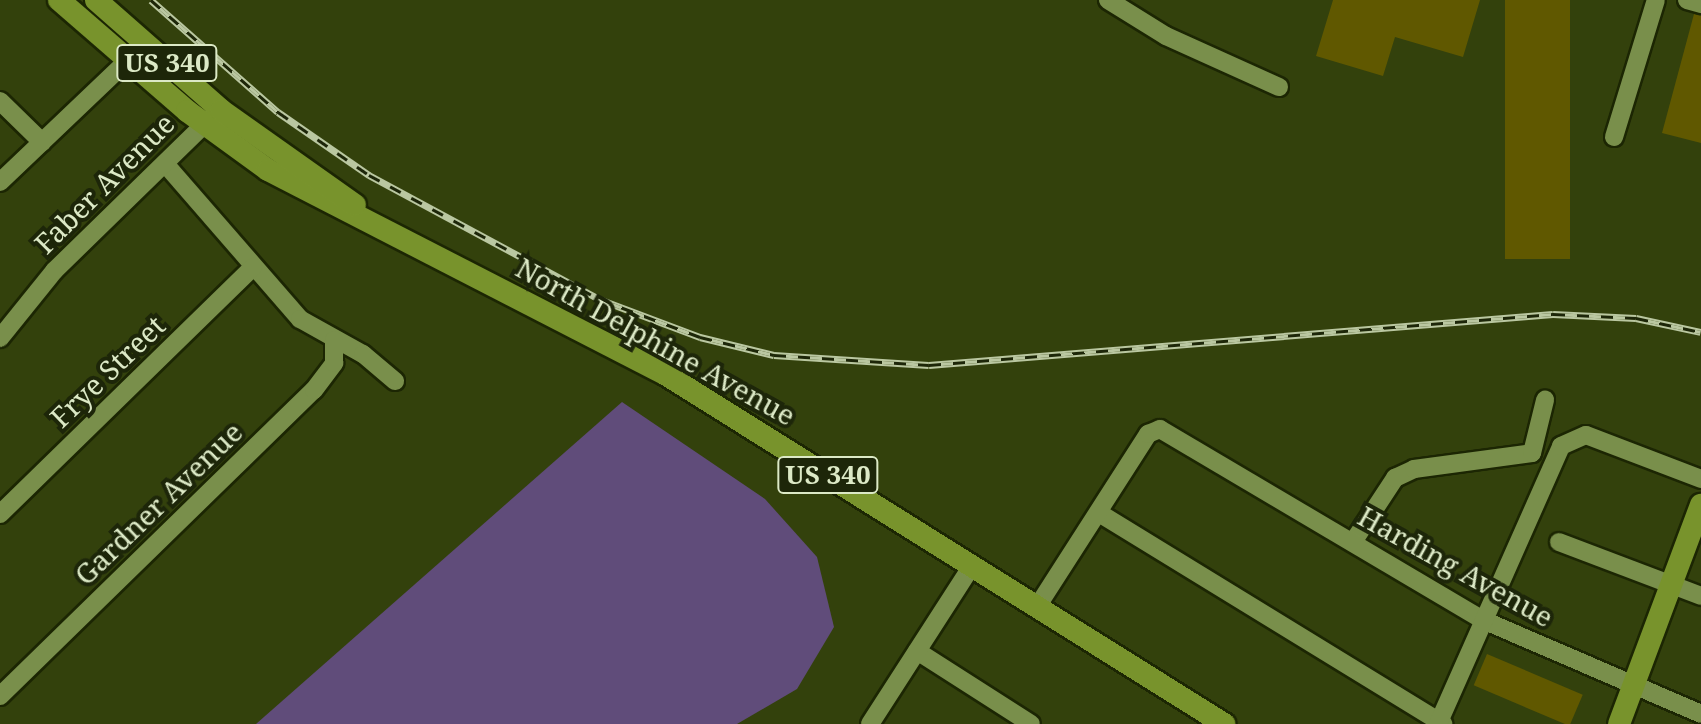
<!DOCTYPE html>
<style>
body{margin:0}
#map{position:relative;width:1701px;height:724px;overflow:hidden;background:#33410c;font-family:"Noto Serif",serif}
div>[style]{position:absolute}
.green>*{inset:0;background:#604c7a}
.building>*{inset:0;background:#605800;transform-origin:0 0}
.roads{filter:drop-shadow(2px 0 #1c2603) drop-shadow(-2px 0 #1c2603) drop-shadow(0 2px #1c2603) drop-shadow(0 -2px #1c2603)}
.minor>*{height:18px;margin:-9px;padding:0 9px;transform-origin:9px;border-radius:9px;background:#798f4b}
.major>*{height:22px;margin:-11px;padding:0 11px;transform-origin:11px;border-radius:11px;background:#78932c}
.rail>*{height:7px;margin-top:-3.5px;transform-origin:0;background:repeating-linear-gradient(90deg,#1d2609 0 12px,#bac7a1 0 24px);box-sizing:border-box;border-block:2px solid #bac7a1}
span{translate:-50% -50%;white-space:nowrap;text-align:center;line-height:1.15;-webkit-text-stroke:8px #1d2609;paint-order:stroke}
.shield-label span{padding:2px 6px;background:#1d2609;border:2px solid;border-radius:6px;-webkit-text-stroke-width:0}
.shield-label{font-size:26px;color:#dce9c6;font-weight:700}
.street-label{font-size:28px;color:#dce9c6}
</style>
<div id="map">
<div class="green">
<div style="clip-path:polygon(622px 402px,765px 499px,817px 557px,834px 627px,797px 689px,737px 724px,256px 724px)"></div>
</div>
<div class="building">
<div style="clip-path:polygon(1333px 0,1480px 0,1463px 57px,1395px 37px,1383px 76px,1316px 56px)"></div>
<div style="left:1505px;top:0;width:65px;height:259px"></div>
<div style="clip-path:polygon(1694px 14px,1701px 16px,1701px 143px,1662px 133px)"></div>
<div style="left:1487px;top:654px;width:104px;height:34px;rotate:23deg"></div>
</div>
<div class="roads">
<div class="minor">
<div style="left:1108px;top:0;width:68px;rotate:31.8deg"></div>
<div style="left:1166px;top:36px;width:124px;rotate:24.3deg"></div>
<div style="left:1687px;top:0;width:15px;rotate:16deg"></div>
<div style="left:0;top:101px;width:59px;rotate:44.3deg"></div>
<div style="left:1614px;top:137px;width:143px;rotate:-73deg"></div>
<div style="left:167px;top:166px;width:203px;rotate:49deg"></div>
<div style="left:300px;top:319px;width:72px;rotate:29.1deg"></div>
<div style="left:363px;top:354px;width:42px;rotate:40.2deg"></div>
<div style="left:0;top:182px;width:175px;rotate:-43.6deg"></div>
<div style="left:0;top:338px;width:86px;rotate:-51.1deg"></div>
<div style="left:54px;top:271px;width:222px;rotate:-44.3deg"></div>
<div style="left:1099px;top:513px;width:404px;rotate:31.5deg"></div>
<div style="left:0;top:514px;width:354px;rotate:-44.3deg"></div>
<div style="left:1353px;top:542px;width:77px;rotate:-56.7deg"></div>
<div style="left:1395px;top:478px;width:21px;rotate:-25deg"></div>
<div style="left:1414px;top:469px;width:119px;rotate:-7.7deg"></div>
<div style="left:1532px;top:453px;width:55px;rotate:-76.2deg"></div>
<div style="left:1559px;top:542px;width:152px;rotate:20.8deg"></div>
<div style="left:1037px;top:607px;width:206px;rotate:-57.3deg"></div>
<div style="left:1148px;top:434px;width:13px;rotate:-23deg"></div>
<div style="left:1160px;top:429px;width:375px;rotate:30.6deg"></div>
<div style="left:1483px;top:620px;width:237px;rotate:23.3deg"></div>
<div style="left:917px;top:651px;width:135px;rotate:32.6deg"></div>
<div style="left:0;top:696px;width:438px;rotate:-44.3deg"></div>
<div style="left:314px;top:390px;width:34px;rotate:-53deg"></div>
<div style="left:334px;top:363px;width:23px;rotate:-90deg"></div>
<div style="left:870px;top:724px;width:188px;rotate:-57.2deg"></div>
<div style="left:1438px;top:724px;width:304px;rotate:-66.1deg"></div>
<div style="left:1561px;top:446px;width:27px;rotate:-24deg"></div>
<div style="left:1586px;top:435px;width:123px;rotate:20.9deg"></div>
</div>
<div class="major">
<div style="left:59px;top:0;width:169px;rotate:40.9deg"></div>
<div style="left:187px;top:111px;width:100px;rotate:36.1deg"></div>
<div style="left:268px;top:170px;width:446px;rotate:27.2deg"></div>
<div style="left:665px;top:374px;width:660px;rotate:32.05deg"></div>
<div style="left:96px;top:0;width:167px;rotate:41.3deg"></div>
<div style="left:221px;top:110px;width:164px;rotate:35.3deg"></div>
<div style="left:1619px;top:724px;width:234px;rotate:-69.5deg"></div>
</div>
</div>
<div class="rail">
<div style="left:151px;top:0;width:169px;rotate:41.4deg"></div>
<div style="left:278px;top:112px;width:111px;rotate:34.7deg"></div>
<div style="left:369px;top:175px;width:261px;rotate:28.3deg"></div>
<div style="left:599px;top:299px;width:108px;rotate:20.6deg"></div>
<div style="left:700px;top:337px;width:76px;rotate:13.7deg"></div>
<div style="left:774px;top:355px;width:155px;rotate:3.7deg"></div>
<div style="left:929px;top:365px;width:626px;rotate:-4.67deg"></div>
<div style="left:1553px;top:314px;width:83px;rotate:2.8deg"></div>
<div style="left:1636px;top:318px;width:66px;rotate:12.2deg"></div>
</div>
<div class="shield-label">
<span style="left:167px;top:63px">US 340</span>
<span style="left:828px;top:475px">US 340</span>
</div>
<div class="street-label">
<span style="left:104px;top:183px;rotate:-45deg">Faber Avenue</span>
<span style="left:656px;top:341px;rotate:29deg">North Delphine Avenue</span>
<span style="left:107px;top:371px;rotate:-44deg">Frye Street</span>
<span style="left:158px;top:503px;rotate:-44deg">Gardner Avenue</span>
<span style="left:1456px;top:566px;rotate:29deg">Harding Avenue</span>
</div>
</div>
